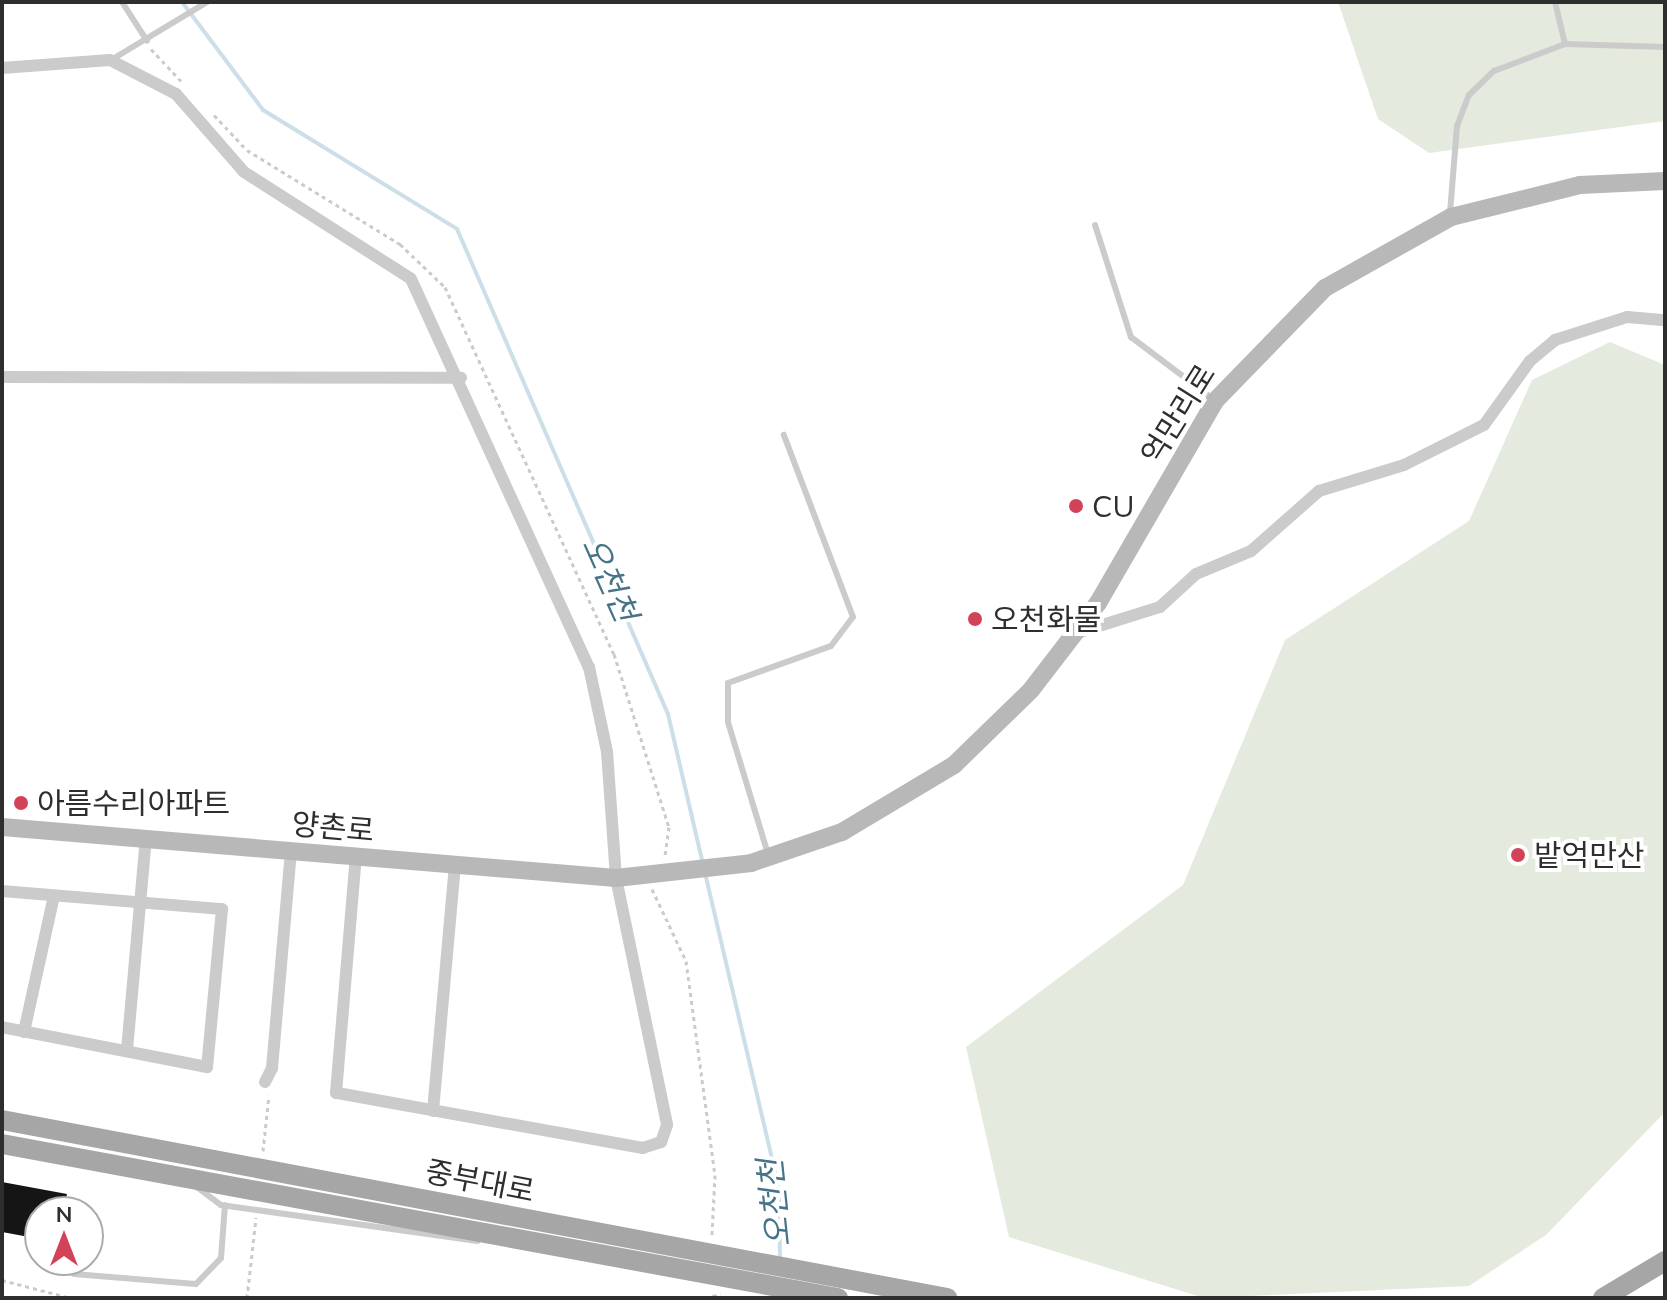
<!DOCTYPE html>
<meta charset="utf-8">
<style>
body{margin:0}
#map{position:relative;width:1667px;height:1300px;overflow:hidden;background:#fff;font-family:Mulish,"Noto Sans KR",sans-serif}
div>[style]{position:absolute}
.green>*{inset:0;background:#e5eade}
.stream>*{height:4px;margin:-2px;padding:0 2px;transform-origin:2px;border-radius:2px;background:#ccdfe8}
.building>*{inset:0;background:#151515}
.path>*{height:3px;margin-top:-1.5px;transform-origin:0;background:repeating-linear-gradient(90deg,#cbcbcb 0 4px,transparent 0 8px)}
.lane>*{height:6px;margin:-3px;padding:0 3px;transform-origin:3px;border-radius:3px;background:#cbcbcb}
.street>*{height:12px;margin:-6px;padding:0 6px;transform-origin:6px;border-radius:6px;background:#cbcbcb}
.secondary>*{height:18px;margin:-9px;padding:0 9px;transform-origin:9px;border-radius:9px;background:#b8b8b8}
.primary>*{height:20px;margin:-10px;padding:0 10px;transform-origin:10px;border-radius:10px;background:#a6a6a6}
.dots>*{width:22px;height:22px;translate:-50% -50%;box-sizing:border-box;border:4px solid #fff;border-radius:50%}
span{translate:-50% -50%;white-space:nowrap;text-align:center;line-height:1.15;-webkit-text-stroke:8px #fff;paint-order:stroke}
.street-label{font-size:30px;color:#2e2e2e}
.poi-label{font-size:30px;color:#2e2e2e}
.left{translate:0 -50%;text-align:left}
.water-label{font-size:32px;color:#457388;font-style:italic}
.frame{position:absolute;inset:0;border:4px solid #2e2e2e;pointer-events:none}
.north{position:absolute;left:24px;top:1196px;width:80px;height:80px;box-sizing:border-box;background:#fff;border:2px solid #ababab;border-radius:50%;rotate:0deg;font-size:22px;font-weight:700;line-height:32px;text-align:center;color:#2e2e2e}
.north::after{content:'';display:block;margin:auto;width:28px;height:36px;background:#d24358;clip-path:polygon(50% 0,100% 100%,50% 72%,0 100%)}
</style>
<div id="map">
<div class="green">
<div style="clip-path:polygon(1338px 2px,1665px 2px,1665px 121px,1429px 153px,1378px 119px)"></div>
<div style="clip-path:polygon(1610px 342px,1665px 365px,1665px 1112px,1546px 1235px,1469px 1286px,1204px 1298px,1009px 1237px,966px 1047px,1183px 885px,1285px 640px,1469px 521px,1532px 380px)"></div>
</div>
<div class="stream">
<div style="left:182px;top:2px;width:135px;rotate:53.1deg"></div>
<div style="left:263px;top:110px;width:228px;rotate:31.5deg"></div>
<div style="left:457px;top:229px;width:529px;rotate:66.49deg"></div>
<div style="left:668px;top:714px;width:154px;rotate:76.9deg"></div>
<div style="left:705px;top:873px;width:325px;rotate:76.8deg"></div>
<div style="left:779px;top:1189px;width:71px;rotate:89.2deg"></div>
</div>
<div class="building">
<div style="clip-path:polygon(2px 1182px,67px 1194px,63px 1212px,40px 1212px,40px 1239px,2px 1232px)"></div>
</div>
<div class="path">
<div style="left:151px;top:49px;width:44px;rotate:46.8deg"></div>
<div style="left:214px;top:115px;width:48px;rotate:46.7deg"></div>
<div style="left:247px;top:150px;width:180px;rotate:31.6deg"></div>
<div style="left:400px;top:244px;width:62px;rotate:43.7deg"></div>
<div style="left:445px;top:287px;width:404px;rotate:65.3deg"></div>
<div style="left:614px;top:654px;width:182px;rotate:72.4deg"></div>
<div style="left:669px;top:827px;width:29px;rotate:98deg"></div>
<div style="left:652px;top:889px;width:80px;rotate:64.7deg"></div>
<div style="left:686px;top:961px;width:216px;rotate:82.3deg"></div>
<div style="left:715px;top:1175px;width:60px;rotate:92.9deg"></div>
<div style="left:263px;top:1151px;width:56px;rotate:-83.9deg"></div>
<div style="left:2px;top:1280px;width:71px;rotate:14.6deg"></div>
<div style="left:247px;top:1298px;width:81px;rotate:-83.6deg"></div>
<div style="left:705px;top:1298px;width:16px;rotate:-15deg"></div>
</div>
<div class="lane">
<div style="left:122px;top:2px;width:46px;rotate:57.3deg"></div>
<div style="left:1555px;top:2px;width:43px;rotate:76.6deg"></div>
<div style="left:111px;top:60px;width:112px;rotate:-31.1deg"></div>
<div style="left:1450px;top:213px;width:87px;rotate:-85.4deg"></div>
<div style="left:1457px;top:126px;width:33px;rotate:-69deg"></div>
<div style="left:1469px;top:95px;width:35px;rotate:-44deg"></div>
<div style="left:1494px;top:71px;width:76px;rotate:-20.8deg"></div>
<div style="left:1565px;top:44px;width:100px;rotate:1.7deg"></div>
<div style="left:1095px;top:225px;width:118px;rotate:72.2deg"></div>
<div style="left:1131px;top:337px;width:101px;rotate:37deg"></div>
<div style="left:768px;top:854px;width:138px;rotate:-106.9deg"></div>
<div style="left:728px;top:722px;width:39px;rotate:-90deg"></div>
<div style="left:728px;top:683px;width:109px;rotate:-19.8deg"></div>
<div style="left:831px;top:646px;width:36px;rotate:-53deg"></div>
<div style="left:853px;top:617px;width:195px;rotate:-110.8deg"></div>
<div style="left:197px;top:1187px;width:30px;rotate:37deg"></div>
<div style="left:221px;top:1205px;width:259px;rotate:8deg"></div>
<div style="left:74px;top:1274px;width:122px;rotate:4.7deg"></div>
<div style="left:196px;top:1284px;width:36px;rotate:-46deg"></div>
<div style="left:221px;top:1258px;width:53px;rotate:-85.7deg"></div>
</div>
<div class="street">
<div style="left:2px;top:68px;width:108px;rotate:-4.2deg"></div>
<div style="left:110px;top:60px;width:74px;rotate:27.3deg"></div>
<div style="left:176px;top:94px;width:103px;rotate:48.9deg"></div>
<div style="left:244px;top:172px;width:198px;rotate:32.6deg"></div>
<div style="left:411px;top:279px;width:427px;rotate:65.4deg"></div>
<div style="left:589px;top:667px;width:87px;rotate:78deg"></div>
<div style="left:607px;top:752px;width:126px;rotate:85.9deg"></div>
<div style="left:616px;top:878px;width:252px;rotate:78.3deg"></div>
<div style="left:667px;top:1125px;width:18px;rotate:109deg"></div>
<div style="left:661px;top:1142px;width:19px;rotate:162deg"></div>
<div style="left:643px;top:1148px;width:312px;rotate:-169.8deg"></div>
<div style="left:336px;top:1093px;width:237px;rotate:-85.2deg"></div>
<div style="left:2px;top:377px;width:459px;rotate:0.1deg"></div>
<div style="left:1080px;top:632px;width:84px;rotate:-17.4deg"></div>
<div style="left:1160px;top:607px;width:49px;rotate:-42.5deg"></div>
<div style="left:1196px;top:574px;width:60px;rotate:-22.7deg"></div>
<div style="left:1251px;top:551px;width:91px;rotate:-41.4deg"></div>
<div style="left:1319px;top:491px;width:89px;rotate:-17deg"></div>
<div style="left:1404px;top:465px;width:89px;rotate:-26.6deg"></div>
<div style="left:1484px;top:425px;width:79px;rotate:-54.3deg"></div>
<div style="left:1530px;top:361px;width:33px;rotate:-40deg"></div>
<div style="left:1555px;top:340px;width:76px;rotate:-17.7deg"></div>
<div style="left:1627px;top:317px;width:38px;rotate:5deg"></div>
<div style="left:2px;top:891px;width:221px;rotate:4.7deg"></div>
<div style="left:222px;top:909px;width:159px;rotate:95.4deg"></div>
<div style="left:207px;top:1067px;width:209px;rotate:-169deg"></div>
<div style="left:24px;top:1032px;width:139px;rotate:-77.6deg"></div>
<div style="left:127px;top:1050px;width:212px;rotate:-84.9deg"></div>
<div style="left:265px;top:1082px;width:16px;rotate:-63deg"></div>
<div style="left:272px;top:1068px;width:218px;rotate:-85deg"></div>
<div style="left:433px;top:1111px;width:246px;rotate:-84.9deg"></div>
</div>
<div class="secondary">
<div style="left:2px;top:827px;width:616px;rotate:4.75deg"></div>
<div style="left:616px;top:878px;width:136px;rotate:-6.3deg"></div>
<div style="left:751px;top:863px;width:96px;rotate:-18.8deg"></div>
<div style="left:842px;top:832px;width:131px;rotate:-30.9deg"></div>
<div style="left:954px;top:765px;width:107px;rotate:-44.2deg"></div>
<div style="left:1031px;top:690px;width:110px;rotate:-52.4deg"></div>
<div style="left:1098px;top:603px;width:233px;rotate:-59.9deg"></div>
<div style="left:1215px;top:401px;width:158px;rotate:-45.8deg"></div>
<div style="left:1325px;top:288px;width:145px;rotate:-29.4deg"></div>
<div style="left:1451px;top:217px;width:133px;rotate:-13.9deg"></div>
<div style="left:1580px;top:185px;width:85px;rotate:-2.7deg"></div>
</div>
<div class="primary">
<div style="left:2px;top:1120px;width:962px;rotate:10.67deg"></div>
<div style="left:2px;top:1144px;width:850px;rotate:10.44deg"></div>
<div style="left:1603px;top:1298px;width:72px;rotate:-30.8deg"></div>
</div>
<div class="dots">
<div style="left:1076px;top:506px;background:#d24358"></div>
<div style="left:975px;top:619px;background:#d24358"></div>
<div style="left:21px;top:803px;background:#d24358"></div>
<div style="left:1518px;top:855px;background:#d24358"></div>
</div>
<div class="street-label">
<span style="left:1178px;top:414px;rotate:-58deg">억만리로</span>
<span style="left:333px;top:827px;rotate:5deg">양촌로</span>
<span style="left:480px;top:1181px;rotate:11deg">중부대로</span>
</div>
<div class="poi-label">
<span class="left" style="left:1092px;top:506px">CU</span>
<span class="left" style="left:991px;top:619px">오천화물</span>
<span class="left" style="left:37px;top:803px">아름수리아파트</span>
<span class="left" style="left:1534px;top:855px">밭억만산</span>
</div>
<div class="water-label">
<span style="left:610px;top:579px;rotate:66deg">오천천</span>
<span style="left:774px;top:1203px;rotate:-96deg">오천천</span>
</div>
<div class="frame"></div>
<div class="north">N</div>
</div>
